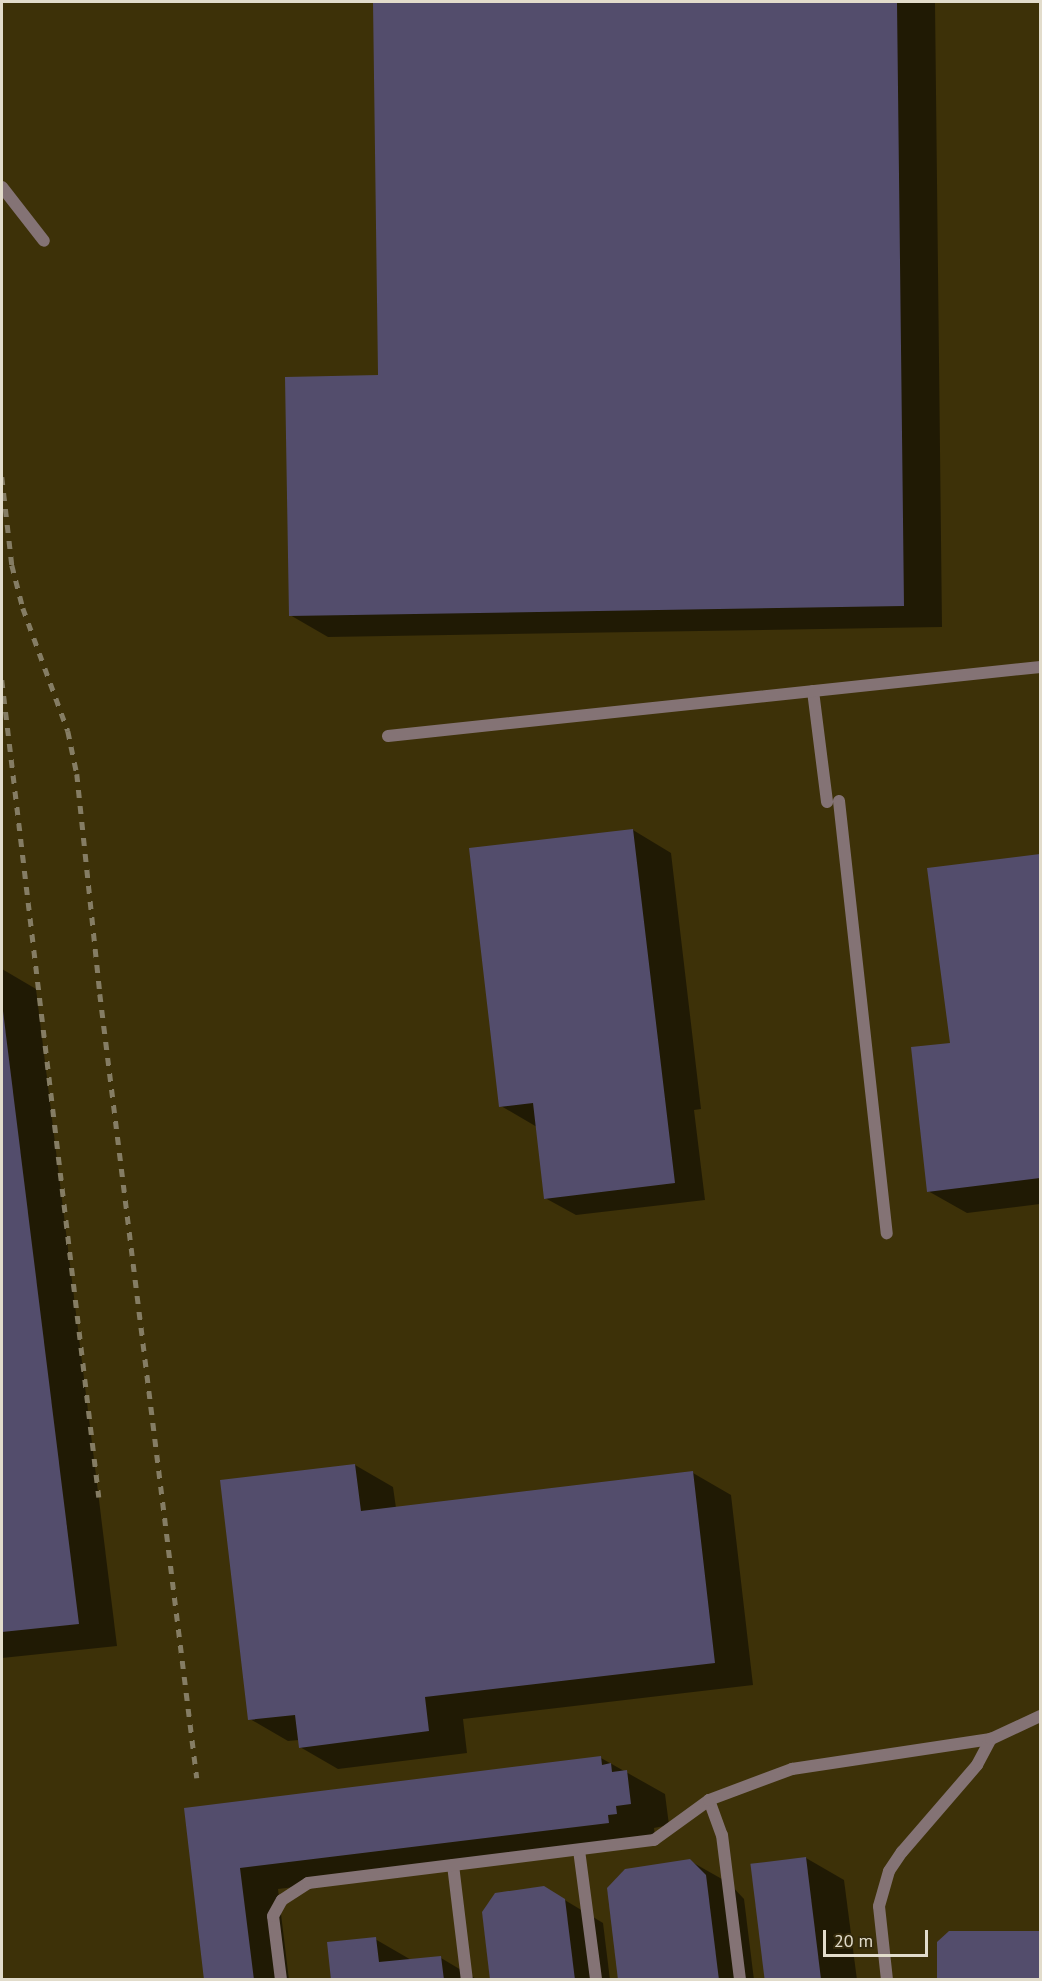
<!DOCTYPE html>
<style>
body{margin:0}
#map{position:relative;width:1042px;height:1981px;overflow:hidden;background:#352b0c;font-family:"PT Sans",sans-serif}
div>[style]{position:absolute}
.built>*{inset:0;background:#3d3108;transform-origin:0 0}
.shadow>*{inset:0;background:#0007;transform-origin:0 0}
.building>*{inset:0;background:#534d6c;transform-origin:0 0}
.service>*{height:12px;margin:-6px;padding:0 6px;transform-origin:6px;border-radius:6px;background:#847375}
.minor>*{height:12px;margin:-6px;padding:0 6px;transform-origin:6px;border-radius:6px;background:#847375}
.rail>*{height:4.5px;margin-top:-2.25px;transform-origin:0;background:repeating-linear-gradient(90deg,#857d64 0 8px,transparent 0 16px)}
span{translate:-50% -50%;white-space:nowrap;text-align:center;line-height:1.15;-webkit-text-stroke:5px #352b0c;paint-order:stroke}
.frame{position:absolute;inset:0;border:3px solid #e2dccb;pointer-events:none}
.scale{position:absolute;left:823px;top:1930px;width:105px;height:27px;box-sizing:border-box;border:3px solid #e2dccb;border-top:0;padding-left:8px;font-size:18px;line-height:21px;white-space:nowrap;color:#e2dccb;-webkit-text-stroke:4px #352b0c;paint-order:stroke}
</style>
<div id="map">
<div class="built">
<div style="left:2px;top:2px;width:1038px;height:1977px"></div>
</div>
<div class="shadow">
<div style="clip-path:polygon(375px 2px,935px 2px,942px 627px,328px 637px,290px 615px,379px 377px)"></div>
<div style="clip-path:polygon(633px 830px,671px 853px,701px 1109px,694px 1110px,705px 1200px,576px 1215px,545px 1198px,537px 1127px,501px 1106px)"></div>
<div style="clip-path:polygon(1040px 855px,1040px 1204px,967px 1213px,928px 1191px,952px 1045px,929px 870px)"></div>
<div style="clip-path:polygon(2px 969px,36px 989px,117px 1646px,2px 1658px)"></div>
<div style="clip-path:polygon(355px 1465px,393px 1487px,396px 1508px,693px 1473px,731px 1495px,753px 1685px,463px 1719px,467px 1753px,338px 1769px,300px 1747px,299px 1740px,288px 1741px,250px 1719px)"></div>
<div style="clip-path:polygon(601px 1758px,665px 1794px,669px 1825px,654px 1828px,655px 1836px,598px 1851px,278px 1889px,289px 1980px,206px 1980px,185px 1809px)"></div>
<div style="clip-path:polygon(806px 1858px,844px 1880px,857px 1980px,766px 1980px)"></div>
<div style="clip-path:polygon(690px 1861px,729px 1883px,744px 1899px,754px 1980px,620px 1980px)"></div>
<div style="clip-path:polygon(543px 1887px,603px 1923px,610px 1980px,492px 1980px)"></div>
<div style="left:949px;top:1933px;width:91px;height:48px"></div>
<div style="clip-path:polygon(375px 1939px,413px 1961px,441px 1958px,478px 1980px,333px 1980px)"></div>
</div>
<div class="building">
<div style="clip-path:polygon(373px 2px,897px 2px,904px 606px,289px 616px,285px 377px,378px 375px)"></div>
<div style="clip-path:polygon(633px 829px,675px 1183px,544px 1199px,533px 1103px,499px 1107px,469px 848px)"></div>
<div style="clip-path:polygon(1040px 854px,1040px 1178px,927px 1192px,911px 1047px,950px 1043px,927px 868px)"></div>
<div style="clip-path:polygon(2px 1003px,79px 1624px,2px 1632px)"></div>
<div style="clip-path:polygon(355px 1464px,361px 1511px,693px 1471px,715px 1663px,425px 1697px,429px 1731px,299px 1748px,295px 1715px,248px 1720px,220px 1480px)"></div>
<div style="clip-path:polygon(601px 1756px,602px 1765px,611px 1763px,612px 1772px,627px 1770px,631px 1804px,616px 1806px,617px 1814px,608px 1815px,609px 1823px,240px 1868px,254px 1980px,204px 1980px,184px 1808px)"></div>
<div style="left:806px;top:1857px;width:124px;height:56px;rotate:83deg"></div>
<div style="clip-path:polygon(690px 1859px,706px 1875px,719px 1980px,618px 1980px,607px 1888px,625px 1869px)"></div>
<div style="clip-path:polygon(544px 1886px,565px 1899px,575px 1980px,490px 1980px,482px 1912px,495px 1893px)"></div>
<div style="clip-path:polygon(949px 1931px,1040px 1931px,1040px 1980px,937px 1980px,937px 1942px)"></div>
<div style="clip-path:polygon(376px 1937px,379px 1962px,441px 1956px,444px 1980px,331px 1980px,327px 1942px)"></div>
</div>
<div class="service">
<div style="left:2px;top:187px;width:68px;rotate:52.1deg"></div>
<div style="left:813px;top:691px;width:112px;rotate:82.8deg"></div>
<div style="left:388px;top:736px;width:656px;rotate:-6.04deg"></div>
<div style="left:839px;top:801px;width:435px;rotate:83.7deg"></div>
<div style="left:709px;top:1800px;width:37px;rotate:70deg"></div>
<div style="left:722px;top:1835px;width:146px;rotate:82.9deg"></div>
<div style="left:579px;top:1850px;width:131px;rotate:82.5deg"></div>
<div style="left:453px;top:1865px;width:116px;rotate:83.1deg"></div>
<div style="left:281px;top:1980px;width:64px;rotate:-97.1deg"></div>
<div style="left:273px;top:1916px;width:18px;rotate:-61deg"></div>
<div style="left:282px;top:1900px;width:31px;rotate:-33deg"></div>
<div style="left:308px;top:1883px;width:349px;rotate:-7.1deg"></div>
<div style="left:654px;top:1840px;width:68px;rotate:-36deg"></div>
<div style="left:709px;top:1800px;width:89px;rotate:-20.5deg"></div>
<div style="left:792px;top:1769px;width:201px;rotate:-8.6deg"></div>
<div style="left:887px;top:1980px;width:74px;rotate:-96.2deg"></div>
<div style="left:879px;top:1906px;width:36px;rotate:-74deg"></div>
<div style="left:889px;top:1871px;width:23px;rotate:-56deg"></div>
<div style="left:902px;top:1852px;width:115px;rotate:-49.2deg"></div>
<div style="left:977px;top:1765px;width:30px;rotate:-62deg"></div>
</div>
<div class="minor">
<div style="left:991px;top:1739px;width:54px;rotate:-25.1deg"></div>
</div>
<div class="rail">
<div style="left:2px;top:477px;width:89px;rotate:83.5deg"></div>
<div style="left:12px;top:565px;width:44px;rotate:75.7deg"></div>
<div style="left:23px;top:608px;width:131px;rotate:69.9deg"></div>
<div style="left:68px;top:731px;width:44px;rotate:78.2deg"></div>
<div style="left:77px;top:774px;width:221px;rotate:84deg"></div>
<div style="left:100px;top:994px;width:790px;rotate:82.95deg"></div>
<div style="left:2px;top:680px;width:823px;rotate:83.23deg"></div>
</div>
<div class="frame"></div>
<div class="scale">20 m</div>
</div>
